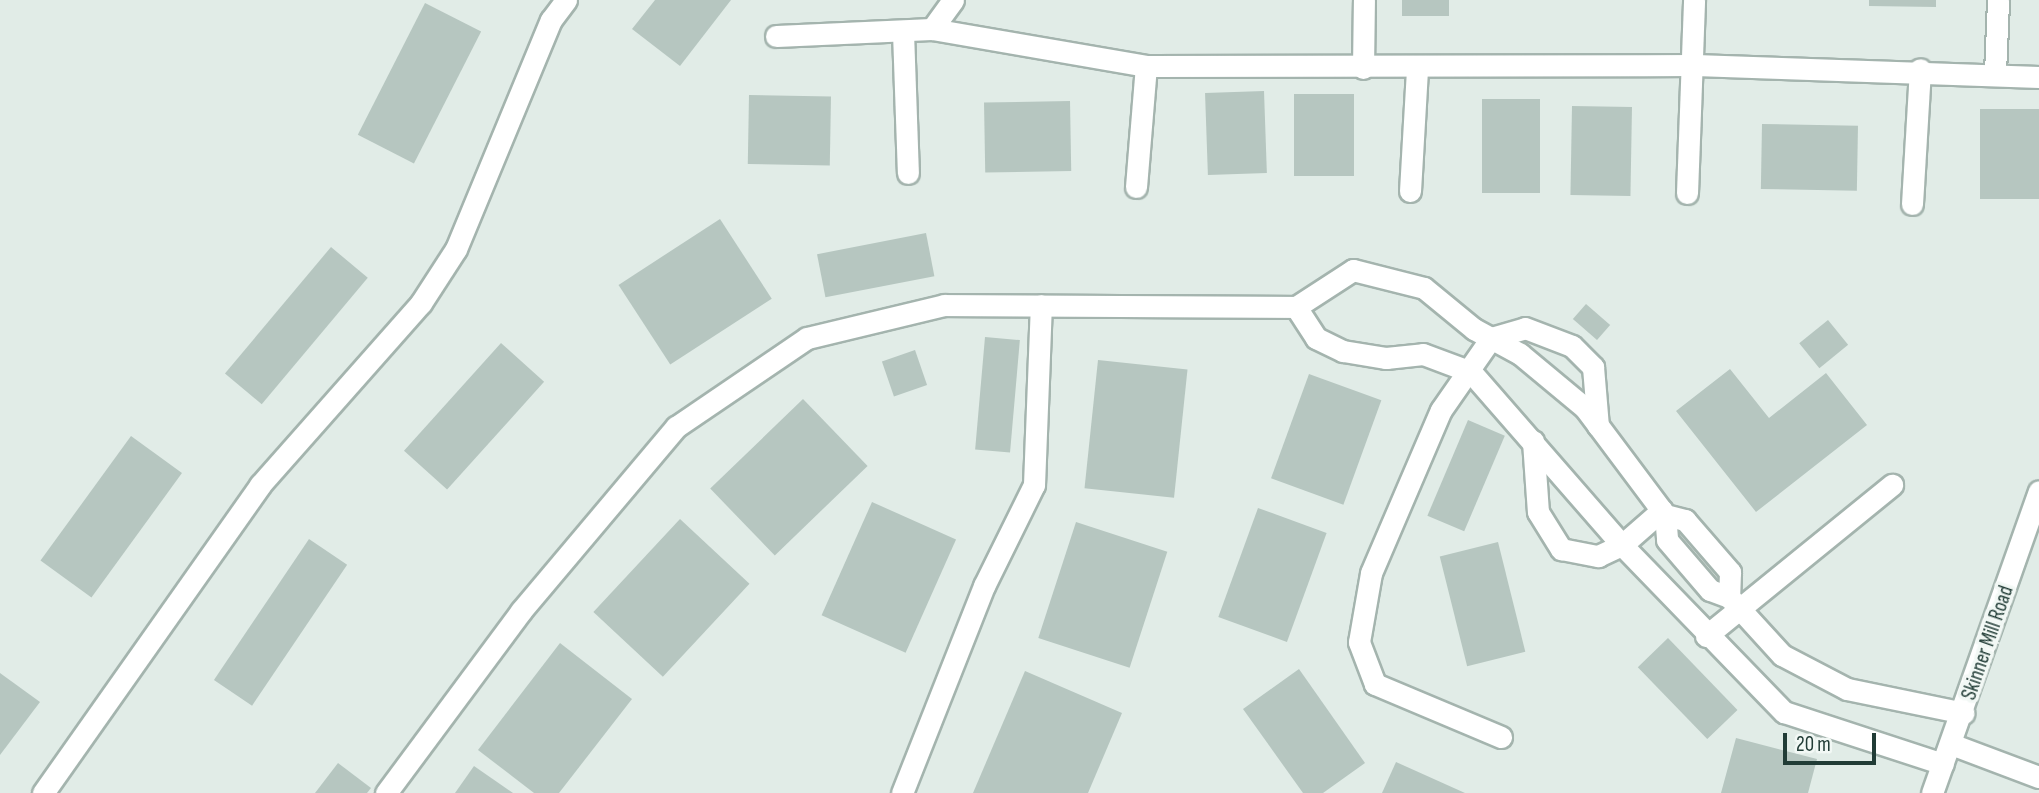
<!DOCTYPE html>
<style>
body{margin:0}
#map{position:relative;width:2039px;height:793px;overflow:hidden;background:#e1ece7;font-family:"Sofia Sans Condensed",sans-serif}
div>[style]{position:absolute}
.building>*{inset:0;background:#b6c6c0;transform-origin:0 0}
.roads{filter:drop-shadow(2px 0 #a4b4ae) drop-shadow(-2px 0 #a4b4ae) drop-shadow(0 2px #a4b4ae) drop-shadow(0 -2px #a4b4ae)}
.minor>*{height:21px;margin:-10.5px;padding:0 10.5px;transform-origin:10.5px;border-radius:10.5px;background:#fff}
span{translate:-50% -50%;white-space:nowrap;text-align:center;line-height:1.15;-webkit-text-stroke:7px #f2f8f5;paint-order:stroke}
.street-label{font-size:21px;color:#213c36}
.scale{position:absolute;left:1783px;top:733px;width:93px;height:32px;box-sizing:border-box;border:4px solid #213c36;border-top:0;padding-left:9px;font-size:21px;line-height:24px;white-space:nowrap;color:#213c36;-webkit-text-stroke:5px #f2f8f5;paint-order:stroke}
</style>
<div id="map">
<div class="building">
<div style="clip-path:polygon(655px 0,731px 0,680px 66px,632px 29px)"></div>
<div style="left:1402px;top:0;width:47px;height:16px"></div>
<div style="clip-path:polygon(1869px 0,1936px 0,1936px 7px,1869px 6px)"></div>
<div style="left:425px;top:3px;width:63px;height:148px;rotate:27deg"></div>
<div style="left:1264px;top:91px;width:82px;height:59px;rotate:88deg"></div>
<div style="left:1294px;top:94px;width:60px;height:82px"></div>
<div style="left:749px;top:95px;width:82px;height:69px;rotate:1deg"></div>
<div style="left:1482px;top:99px;width:58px;height:94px"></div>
<div style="left:1070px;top:101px;width:70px;height:86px;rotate:89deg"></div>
<div style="left:1572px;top:106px;width:60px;height:89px;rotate:1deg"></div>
<div style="left:1980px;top:109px;width:59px;height:90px"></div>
<div style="left:1762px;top:124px;width:96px;height:65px;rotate:1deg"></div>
<div style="left:720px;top:219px;width:95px;height:121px;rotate:57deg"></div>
<div style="left:926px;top:233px;width:44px;height:111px;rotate:79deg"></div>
<div style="left:331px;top:247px;width:48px;height:165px;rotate:40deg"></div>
<div style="left:1586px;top:304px;width:32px;height:20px;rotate:41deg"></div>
<div style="left:1828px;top:320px;width:32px;height:37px;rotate:51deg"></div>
<div style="left:985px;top:337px;width:35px;height:113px;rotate:5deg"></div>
<div style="left:501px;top:343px;width:58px;height:145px;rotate:42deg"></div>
<div style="left:915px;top:350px;width:37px;height:35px;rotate:71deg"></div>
<div style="left:1098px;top:360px;width:90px;height:129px;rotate:6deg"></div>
<div style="clip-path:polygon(1730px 369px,1769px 418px,1826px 373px,1867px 425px,1756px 512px,1676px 411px)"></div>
<div style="left:1309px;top:374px;width:77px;height:111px;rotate:20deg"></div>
<div style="left:803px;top:399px;width:93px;height:129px;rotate:46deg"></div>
<div style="left:1468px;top:420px;width:40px;height:104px;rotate:23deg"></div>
<div style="left:131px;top:436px;width:63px;height:154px;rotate:36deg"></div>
<div style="left:872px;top:502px;width:92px;height:124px;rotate:24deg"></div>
<div style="left:1258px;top:508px;width:73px;height:116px;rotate:20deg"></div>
<div style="left:680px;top:519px;width:95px;height:127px;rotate:43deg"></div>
<div style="left:1076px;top:522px;width:96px;height:122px;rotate:18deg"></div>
<div style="left:309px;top:539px;width:46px;height:170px;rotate:34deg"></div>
<div style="left:1498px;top:542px;width:113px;height:60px;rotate:76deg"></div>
<div style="left:1668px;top:638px;width:100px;height:42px;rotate:46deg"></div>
<div style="clip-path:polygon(560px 643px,632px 699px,559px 793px,534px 793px,478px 750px)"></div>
<div style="clip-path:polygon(1299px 669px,1365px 763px,1323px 793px,1303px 793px,1243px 709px)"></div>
<div style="clip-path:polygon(1025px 671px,1122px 713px,1088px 793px,973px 793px)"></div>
<div style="clip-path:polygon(0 673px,40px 702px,0 755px)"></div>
<div style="clip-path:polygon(1736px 738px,1817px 759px,1808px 793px,1721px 793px)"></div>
<div style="clip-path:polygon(1396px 762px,1465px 793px,1382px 793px)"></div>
<div style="clip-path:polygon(338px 763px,371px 788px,367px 793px,315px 793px)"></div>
<div style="clip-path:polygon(474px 766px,513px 793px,455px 793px)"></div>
</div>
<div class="roads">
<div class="minor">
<div style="left:953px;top:0;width:36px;rotate:126deg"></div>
<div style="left:932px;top:29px;width:217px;rotate:9.8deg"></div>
<div style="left:1146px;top:66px;width:549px;rotate:-0.1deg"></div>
<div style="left:1695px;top:65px;width:344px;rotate:2deg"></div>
<div style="left:903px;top:32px;width:141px;rotate:88deg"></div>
<div style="left:776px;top:36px;width:156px;rotate:-2.6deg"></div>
<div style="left:1363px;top:68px;width:68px;rotate:-89.2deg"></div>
<div style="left:1995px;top:73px;width:73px;rotate:-87.6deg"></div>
<div style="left:1136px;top:187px;width:121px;rotate:-85.3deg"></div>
<div style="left:1410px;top:191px;width:123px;rotate:-86.7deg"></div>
<div style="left:1687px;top:193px;width:193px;rotate:-87.9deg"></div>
<div style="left:1912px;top:204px;width:135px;rotate:-86.6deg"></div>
<div style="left:1296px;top:307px;width:37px;rotate:57deg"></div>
<div style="left:1316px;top:338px;width:30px;rotate:26deg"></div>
<div style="left:1343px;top:351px;width:44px;rotate:9.2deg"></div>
<div style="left:1386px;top:358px;width:37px;rotate:-6deg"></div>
<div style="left:1423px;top:354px;width:51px;rotate:20.6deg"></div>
<div style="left:1471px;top:372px;width:230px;rotate:48.9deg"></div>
<div style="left:1622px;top:545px;width:233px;rotate:45.9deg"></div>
<div style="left:1784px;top:712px;width:167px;rotate:18.1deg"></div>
<div style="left:1533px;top:441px;width:71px;rotate:86deg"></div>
<div style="left:1538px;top:512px;width:44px;rotate:58.1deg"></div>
<div style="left:1561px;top:549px;width:38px;rotate:11deg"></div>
<div style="left:1598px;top:556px;width:26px;rotate:-25deg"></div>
<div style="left:1622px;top:545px;width:53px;rotate:-41.2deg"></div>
<div style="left:1665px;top:515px;width:25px;rotate:85deg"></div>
<div style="left:1667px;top:540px;width:66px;rotate:49.3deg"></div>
<div style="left:1710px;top:590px;width:20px;rotate:20deg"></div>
<div style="left:1706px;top:636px;width:240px;rotate:-39.1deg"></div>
<div style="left:1501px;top:737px;width:137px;rotate:-157.2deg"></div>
<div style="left:1375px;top:684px;width:45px;rotate:-110.9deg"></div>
<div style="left:1359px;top:642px;width:70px;rotate:-80.1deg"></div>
<div style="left:1371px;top:573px;width:177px;rotate:-66.8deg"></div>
<div style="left:1441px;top:410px;width:88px;rotate:-55.2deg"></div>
<div style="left:1491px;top:338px;width:35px;rotate:-16deg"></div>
<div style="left:1525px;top:328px;width:50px;rotate:21deg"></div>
<div style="left:1572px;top:346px;width:30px;rotate:45deg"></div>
<div style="left:1593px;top:367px;width:59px;rotate:85.2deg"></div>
<div style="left:1951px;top:744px;width:94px;rotate:20.6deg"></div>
<div style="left:43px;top:793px;width:377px;rotate:-54.8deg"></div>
<div style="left:260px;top:485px;width:243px;rotate:-48.5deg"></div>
<div style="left:421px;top:303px;width:64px;rotate:-57.1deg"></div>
<div style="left:456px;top:249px;width:248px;rotate:-67.5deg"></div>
<div style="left:551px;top:20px;width:25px;rotate:-53deg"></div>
<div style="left:386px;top:793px;width:227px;rotate:-53.4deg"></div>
<div style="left:521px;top:611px;width:241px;rotate:-49.9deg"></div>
<div style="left:676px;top:427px;width:158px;rotate:-34.2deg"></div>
<div style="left:807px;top:338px;width:141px;rotate:-13.5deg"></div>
<div style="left:944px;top:305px;width:352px;rotate:0.3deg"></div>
<div style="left:1296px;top:307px;width:68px;rotate:-33deg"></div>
<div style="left:1353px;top:270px;width:73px;rotate:14.2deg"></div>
<div style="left:1424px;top:288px;width:65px;rotate:39.4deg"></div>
<div style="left:1474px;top:329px;width:52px;rotate:28.5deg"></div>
<div style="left:1520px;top:354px;width:85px;rotate:39.7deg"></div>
<div style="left:1585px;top:408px;width:134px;rotate:53.2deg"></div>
<div style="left:1665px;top:515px;width:21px;rotate:14deg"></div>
<div style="left:1685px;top:520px;width:69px;rotate:49.1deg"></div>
<div style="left:1730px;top:572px;width:25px;rotate:92deg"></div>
<div style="left:1729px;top:597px;width:79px;rotate:47.6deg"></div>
<div style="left:1782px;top:655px;width:73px;rotate:27.6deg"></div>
<div style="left:1847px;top:689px;width:119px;rotate:11.6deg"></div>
<div style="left:902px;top:793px;width:223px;rotate:-68.4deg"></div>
<div style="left:984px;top:586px;width:113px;rotate:-63.7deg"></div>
<div style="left:1034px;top:485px;width:180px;rotate:-87.8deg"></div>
<div style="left:1932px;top:793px;width:320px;rotate:-70.5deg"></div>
</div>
</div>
<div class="street-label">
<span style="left:1988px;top:643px;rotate:-71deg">Skinner Mill Road</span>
</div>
<div class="scale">20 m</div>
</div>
